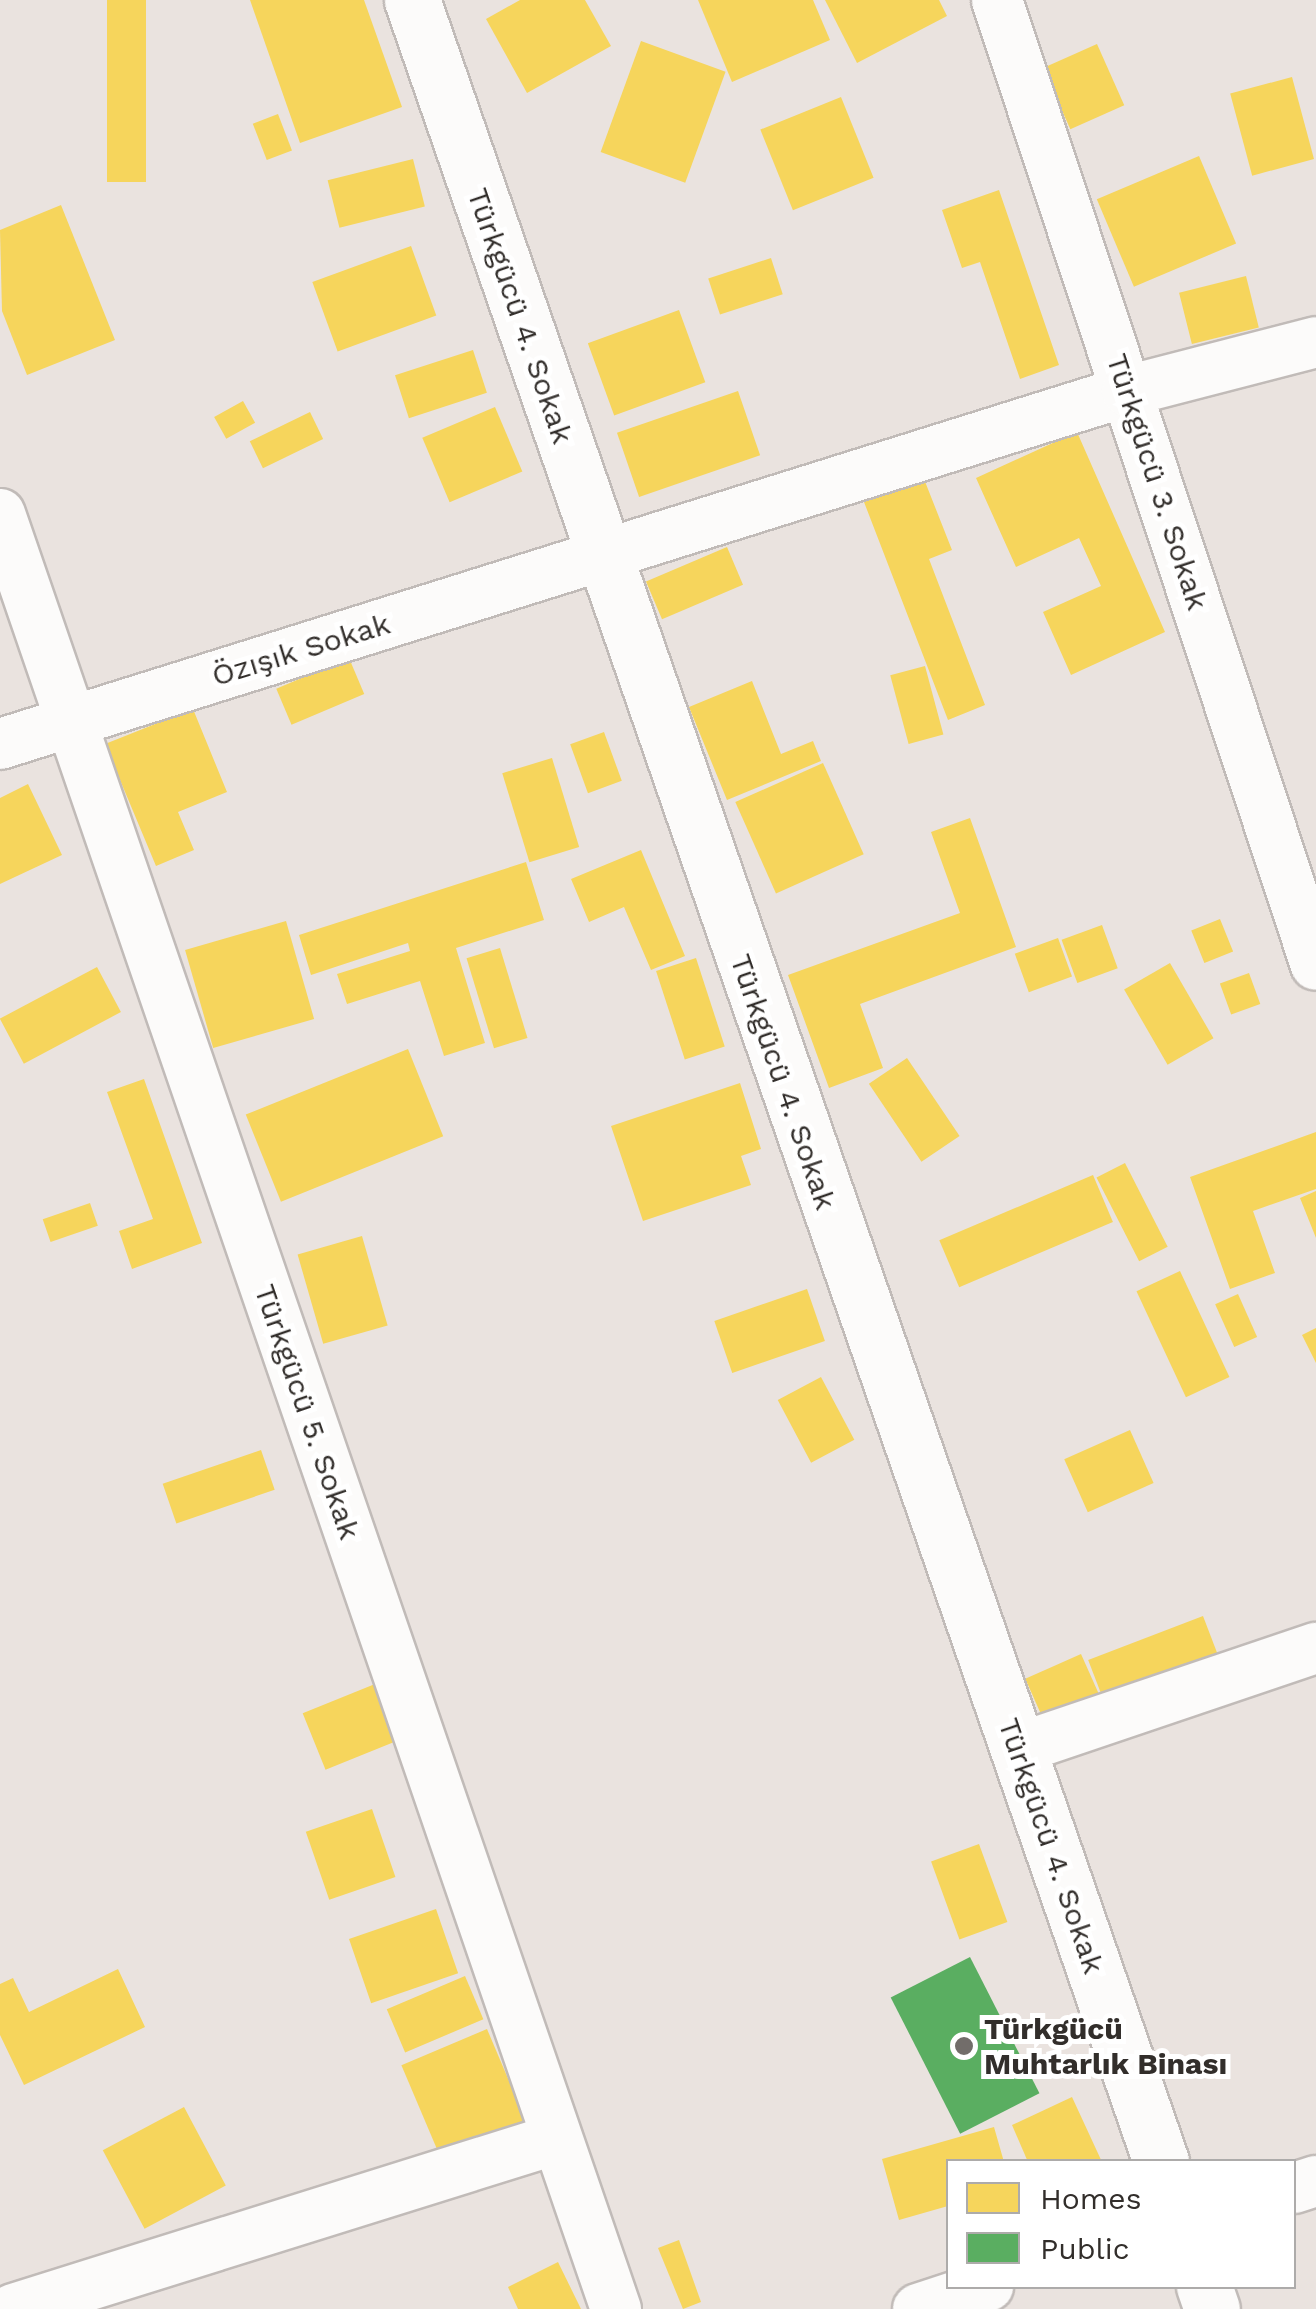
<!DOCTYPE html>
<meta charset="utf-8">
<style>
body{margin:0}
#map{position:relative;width:1316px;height:2309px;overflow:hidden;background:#eae3df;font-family:"Work Sans",sans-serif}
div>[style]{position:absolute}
.homes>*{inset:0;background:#f6d55c;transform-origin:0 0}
.public>*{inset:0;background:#5aae61;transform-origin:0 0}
.roads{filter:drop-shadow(2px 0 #c1bbb8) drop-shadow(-2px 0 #c1bbb8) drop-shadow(0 2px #c1bbb8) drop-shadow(0 -2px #c1bbb8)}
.street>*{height:50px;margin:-25px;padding:0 25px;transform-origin:25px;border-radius:25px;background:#fcfbfa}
.secondary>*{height:55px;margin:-27.5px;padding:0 27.5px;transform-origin:27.5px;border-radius:27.5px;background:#fcfbfa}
.dots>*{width:28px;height:28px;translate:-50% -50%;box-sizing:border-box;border:5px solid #fff;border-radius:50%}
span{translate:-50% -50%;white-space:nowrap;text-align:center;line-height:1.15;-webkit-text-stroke:10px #fff;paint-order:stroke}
.street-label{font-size:30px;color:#322e2b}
.poi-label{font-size:30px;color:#322e2b;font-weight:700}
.left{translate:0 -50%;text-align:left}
.legend{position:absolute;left:946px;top:2159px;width:350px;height:130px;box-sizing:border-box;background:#fff;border:2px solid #adabaa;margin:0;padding:12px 18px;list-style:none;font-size:30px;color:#322e2b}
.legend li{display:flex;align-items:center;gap:20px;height:50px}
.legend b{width:50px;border:2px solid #adabaa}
</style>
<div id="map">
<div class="homes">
<div style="left:107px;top:0;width:39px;height:182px"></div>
<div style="clip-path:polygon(250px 0,364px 0,402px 107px,300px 143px)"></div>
<div style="clip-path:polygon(520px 0,585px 0,611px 46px,527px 93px,486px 19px)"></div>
<div style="clip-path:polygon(698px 0,813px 0,830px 40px,732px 82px)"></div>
<div style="clip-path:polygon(825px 0,939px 0,947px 16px,857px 63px)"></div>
<div style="left:641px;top:41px;width:90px;height:118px;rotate:20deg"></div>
<div style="left:1097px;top:44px;width:67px;height:59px;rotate:66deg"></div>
<div style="left:1292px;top:77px;width:85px;height:64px;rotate:75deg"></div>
<div style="left:841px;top:97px;width:87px;height:87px;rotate:68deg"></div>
<div style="left:278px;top:114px;width:39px;height:27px;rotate:69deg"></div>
<div style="left:1199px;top:156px;width:95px;height:111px;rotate:67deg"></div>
<div style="left:413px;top:159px;width:49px;height:88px;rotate:76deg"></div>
<div style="clip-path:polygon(999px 190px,1059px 365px,1020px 379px,980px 262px,962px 268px,942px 210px)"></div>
<div style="clip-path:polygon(61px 205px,115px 340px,27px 375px,2px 311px,0 230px)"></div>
<div style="left:411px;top:246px;width:74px;height:105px;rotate:70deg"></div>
<div style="left:771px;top:258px;width:38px;height:66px;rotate:72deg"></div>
<div style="left:1246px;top:276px;width:53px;height:69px;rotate:76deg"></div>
<div style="left:679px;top:310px;width:77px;height:97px;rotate:70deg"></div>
<div style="left:473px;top:350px;width:45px;height:82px;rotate:72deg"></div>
<div style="left:738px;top:391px;width:68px;height:128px;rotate:71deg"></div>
<div style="left:243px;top:401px;width:25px;height:33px;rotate:61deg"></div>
<div style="left:495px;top:407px;width:70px;height:79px;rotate:67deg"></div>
<div style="left:310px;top:412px;width:30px;height:67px;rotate:64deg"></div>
<div style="clip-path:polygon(1077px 432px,1165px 632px,1071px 675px,1043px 612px,1101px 586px,1079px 538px,1016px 567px,976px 478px)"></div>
<div style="clip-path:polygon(924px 479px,952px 550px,929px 559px,985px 705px,948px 720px,864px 502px)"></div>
<div style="left:727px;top:547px;width:41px;height:88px;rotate:67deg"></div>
<div style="left:349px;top:658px;width:39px;height:79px;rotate:67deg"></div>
<div style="left:925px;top:666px;width:71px;height:36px;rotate:75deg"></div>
<div style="clip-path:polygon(752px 681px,781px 754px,813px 741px,821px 761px,727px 800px,689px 707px)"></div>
<div style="clip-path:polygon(193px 709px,227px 792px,178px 812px,194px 850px,156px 866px,105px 744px)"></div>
<div style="left:604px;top:732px;width:52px;height:36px;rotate:70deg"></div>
<div style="left:552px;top:758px;width:93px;height:52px;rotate:73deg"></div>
<div style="left:823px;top:763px;width:100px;height:96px;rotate:66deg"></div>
<div style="clip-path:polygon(28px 784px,62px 855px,0 884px,0 798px)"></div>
<div style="clip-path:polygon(970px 818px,1016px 947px,860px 1004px,883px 1068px,829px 1088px,788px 975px,960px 913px,931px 832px)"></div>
<div style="clip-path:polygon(641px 850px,685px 956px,651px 970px,624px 907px,589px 922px,571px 879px)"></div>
<div style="clip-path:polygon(526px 862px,544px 920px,456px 948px,485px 1043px,444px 1056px,420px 981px,347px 1004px,337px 974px,410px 951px,408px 943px,311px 975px,299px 935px)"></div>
<div style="left:1220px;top:919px;width:35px;height:31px;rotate:68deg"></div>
<div style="left:286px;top:921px;width:102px;height:105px;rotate:74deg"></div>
<div style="left:1102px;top:925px;width:46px;height:43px;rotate:70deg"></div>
<div style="left:1058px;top:938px;width:41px;height:46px;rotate:70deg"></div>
<div style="left:500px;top:948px;width:94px;height:35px;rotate:73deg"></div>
<div style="left:696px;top:958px;width:93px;height:42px;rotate:72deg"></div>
<div style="left:1170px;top:963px;width:87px;height:53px;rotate:60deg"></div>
<div style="left:97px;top:967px;width:51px;height:110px;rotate:62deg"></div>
<div style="left:1249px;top:973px;width:33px;height:31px;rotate:70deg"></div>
<div style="left:408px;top:1049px;width:94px;height:175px;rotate:68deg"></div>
<div style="left:907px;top:1058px;width:94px;height:46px;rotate:56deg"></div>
<div style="clip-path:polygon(144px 1079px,202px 1243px,132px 1269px,119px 1231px,153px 1219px,107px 1092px)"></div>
<div style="clip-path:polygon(740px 1083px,761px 1149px,741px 1156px,751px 1185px,643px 1221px,611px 1126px)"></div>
<div style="clip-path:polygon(1316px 1132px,1316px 1189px,1253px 1211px,1275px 1273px,1230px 1289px,1190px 1177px)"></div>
<div style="left:1125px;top:1163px;width:94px;height:32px;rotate:63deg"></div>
<div style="left:1093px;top:1175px;width:51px;height:167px;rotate:67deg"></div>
<div style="clip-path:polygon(1316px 1191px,1316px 1238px,1300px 1198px)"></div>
<div style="left:90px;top:1203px;width:24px;height:50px;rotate:71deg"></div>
<div style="left:362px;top:1236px;width:93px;height:67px;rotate:74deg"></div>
<div style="left:1180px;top:1271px;width:117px;height:48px;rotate:65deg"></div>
<div style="left:807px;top:1289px;width:55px;height:98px;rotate:71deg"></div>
<div style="left:1238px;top:1294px;width:47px;height:25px;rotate:66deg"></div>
<div style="clip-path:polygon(1316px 1328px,1316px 1363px,1302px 1335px)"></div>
<div style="left:821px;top:1377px;width:71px;height:49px;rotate:62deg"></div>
<div style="left:1130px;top:1430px;width:58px;height:72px;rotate:66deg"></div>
<div style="left:261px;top:1450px;width:42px;height:104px;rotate:71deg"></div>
<div style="left:1203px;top:1616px;width:47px;height:123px;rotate:69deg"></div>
<div style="left:1081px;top:1654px;width:45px;height:61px;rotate:66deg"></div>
<div style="left:375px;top:1684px;width:61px;height:78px;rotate:68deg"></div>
<div style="left:372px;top:1809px;width:72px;height:70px;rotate:71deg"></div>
<div style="left:979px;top:1844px;width:83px;height:51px;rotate:70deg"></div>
<div style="left:436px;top:1909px;width:68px;height:92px;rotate:71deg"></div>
<div style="clip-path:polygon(118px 1969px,145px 2027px,24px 2085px,0 2035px,0 1984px,13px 1978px,29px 2012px)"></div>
<div style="left:465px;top:1976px;width:47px;height:85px;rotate:67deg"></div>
<div style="left:487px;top:2029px;width:104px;height:93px;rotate:67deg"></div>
<div style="clip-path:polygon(1072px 2097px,1102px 2162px,1028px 2162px,1012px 2125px)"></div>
<div style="left:184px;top:2107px;width:89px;height:92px;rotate:62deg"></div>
<div style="clip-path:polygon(994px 2127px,1004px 2162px,948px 2162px,948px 2206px,899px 2220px,882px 2159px)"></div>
<div style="clip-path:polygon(679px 2240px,701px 2302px,683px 2309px,658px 2248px)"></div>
<div style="clip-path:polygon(558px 2262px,581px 2309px,518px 2309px,508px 2287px)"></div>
</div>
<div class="public">
<div style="left:970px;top:1957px;width:153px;height:89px;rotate:63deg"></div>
</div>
<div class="roads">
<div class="street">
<div style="left:997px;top:0;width:1016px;rotate:71.71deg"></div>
<div style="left:0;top:514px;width:1898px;rotate:71.06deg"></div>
<div style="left:0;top:744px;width:1181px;rotate:-17.39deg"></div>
<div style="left:1127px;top:391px;width:195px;rotate:-14.5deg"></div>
<div style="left:1017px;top:1749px;width:316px;rotate:-18.7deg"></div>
<div style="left:1294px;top:2188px;width:23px;rotate:-18deg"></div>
<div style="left:13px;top:2309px;width:569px;rotate:-17.38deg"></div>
<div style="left:918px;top:2309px;width:74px;rotate:-18.2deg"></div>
</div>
<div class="secondary">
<div style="left:412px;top:0;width:2288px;rotate:70.89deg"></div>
<div style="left:1204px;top:2286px;width:24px;rotate:71deg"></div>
</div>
</div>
<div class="dots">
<div style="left:964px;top:2046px;background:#726d6a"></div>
</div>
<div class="street-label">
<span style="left:520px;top:316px;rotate:71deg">Türkgücü 4. Sokak</span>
<span style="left:1157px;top:482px;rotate:72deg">Türkgücü 3. Sokak</span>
<span style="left:301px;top:650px;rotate:-17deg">Özışık Sokak</span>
<span style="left:783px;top:1082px;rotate:71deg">Türkgücü 4. Sokak</span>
<span style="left:307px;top:1412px;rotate:71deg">Türkgücü 5. Sokak</span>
<span style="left:1051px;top:1846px;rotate:71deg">Türkgücü 4. Sokak</span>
</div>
<div class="poi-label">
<span class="left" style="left:984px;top:2046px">Türkgücü<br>Muhtarlık Binası</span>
</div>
<ul class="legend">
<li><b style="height:28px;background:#f6d55c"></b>Homes</li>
<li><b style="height:28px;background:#5aae61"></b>Public</li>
</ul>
</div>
